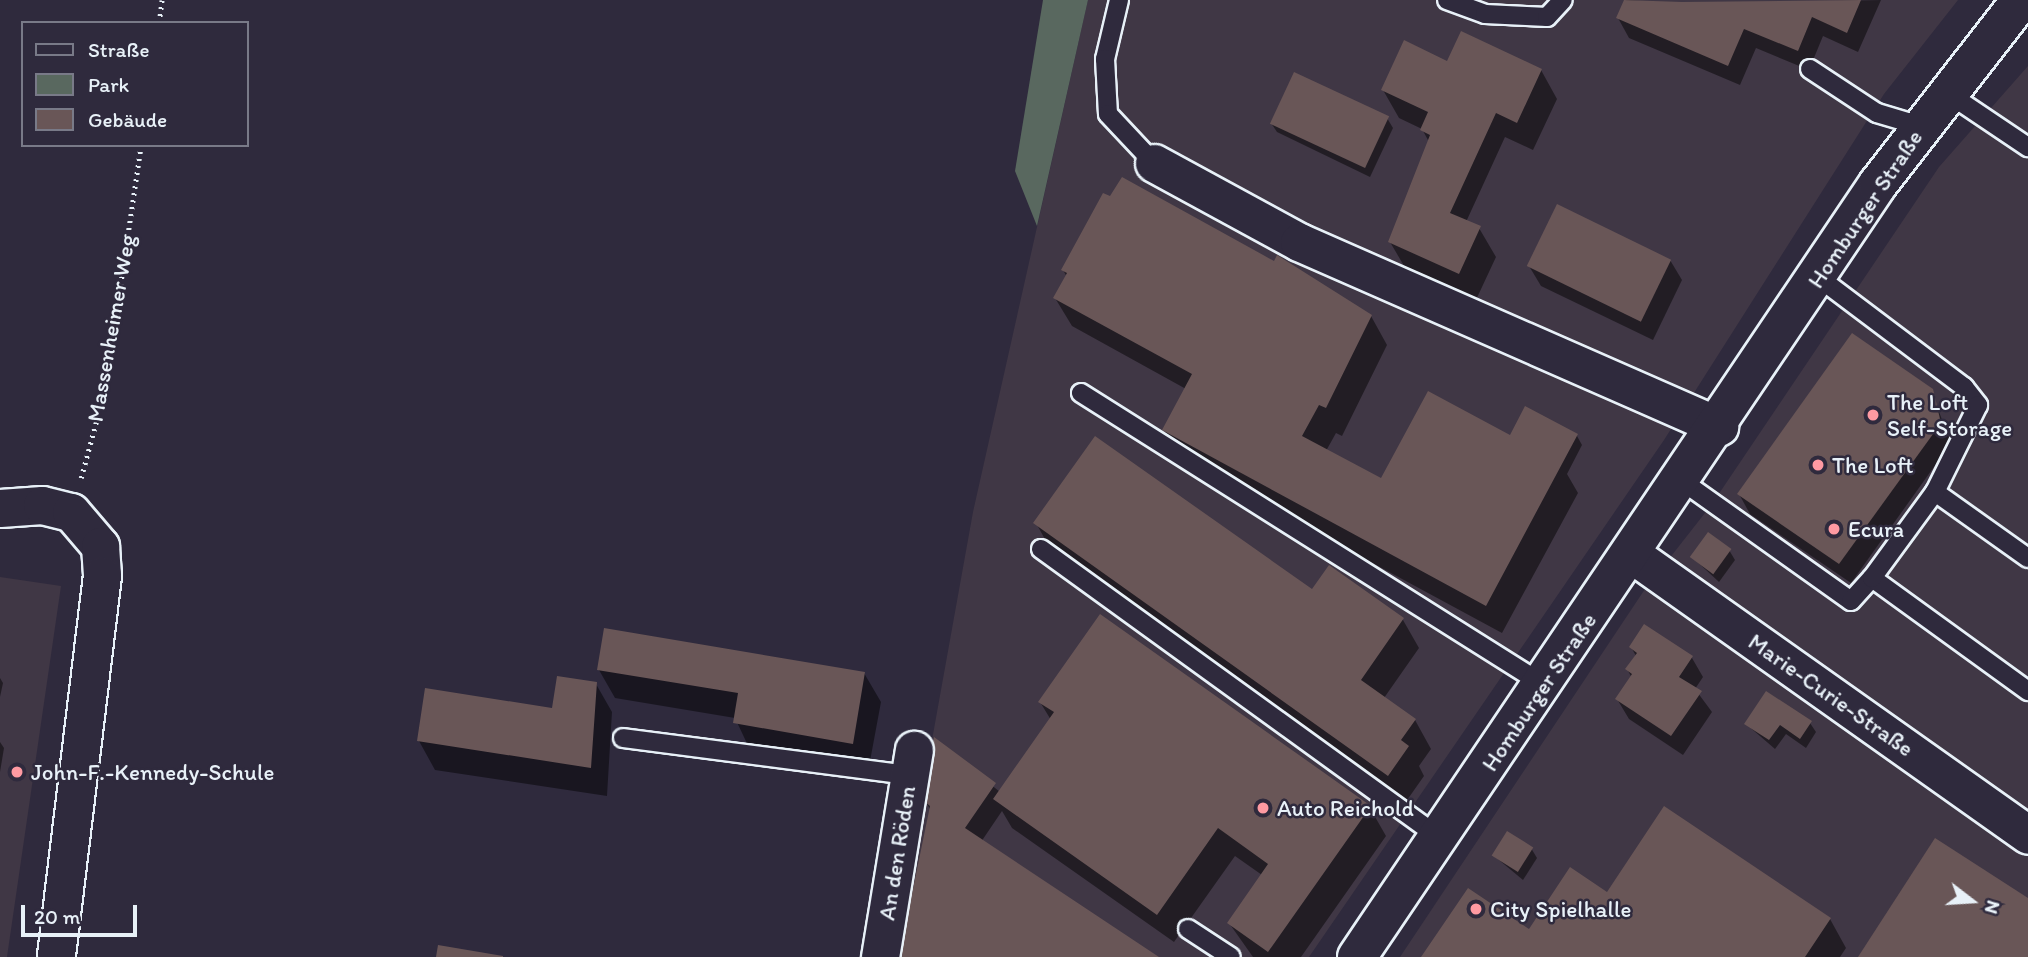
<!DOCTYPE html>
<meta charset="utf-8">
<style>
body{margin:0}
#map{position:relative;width:2028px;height:957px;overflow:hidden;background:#2f2a3d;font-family:Itim,sans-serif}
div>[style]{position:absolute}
.built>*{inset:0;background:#403745}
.green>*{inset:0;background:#59685f}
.shadow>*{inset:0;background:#0007}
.building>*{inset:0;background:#695657;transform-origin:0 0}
.path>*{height:4.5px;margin-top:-2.25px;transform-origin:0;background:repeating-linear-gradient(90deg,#e8f1f8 0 2px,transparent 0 7px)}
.roads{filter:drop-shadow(2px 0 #e8f1f8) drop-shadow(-2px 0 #e8f1f8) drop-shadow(0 2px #e8f1f8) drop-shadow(0 -2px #e8f1f8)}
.service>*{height:18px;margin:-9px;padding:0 9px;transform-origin:9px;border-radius:9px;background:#2f2a3d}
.minor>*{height:37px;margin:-18.5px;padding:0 18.5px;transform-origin:18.5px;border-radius:18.5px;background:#2f2a3d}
.tertiary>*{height:38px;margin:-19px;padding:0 19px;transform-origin:19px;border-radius:19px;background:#2f2a3d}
.dots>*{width:19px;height:19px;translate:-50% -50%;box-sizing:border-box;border:4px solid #2f2a3d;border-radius:50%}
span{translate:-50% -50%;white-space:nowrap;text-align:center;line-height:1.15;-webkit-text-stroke:5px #2f2a3d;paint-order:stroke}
.street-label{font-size:23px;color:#e8f1f8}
.poi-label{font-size:23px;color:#e8f1f8}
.left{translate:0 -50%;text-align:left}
.legend{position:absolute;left:21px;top:21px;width:228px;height:126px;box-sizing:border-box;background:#2f2a3d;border:2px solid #797a88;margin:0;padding:9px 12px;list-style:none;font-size:21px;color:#e8f1f8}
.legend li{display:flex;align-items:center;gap:14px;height:35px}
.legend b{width:35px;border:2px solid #797a88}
.north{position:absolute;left:1937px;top:866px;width:70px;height:70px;-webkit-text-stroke:5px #2f2a3d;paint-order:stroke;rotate:107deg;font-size:19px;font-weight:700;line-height:28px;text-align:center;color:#e8f1f8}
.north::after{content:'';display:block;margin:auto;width:24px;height:32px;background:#e8f1f8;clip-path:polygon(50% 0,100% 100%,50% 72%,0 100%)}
.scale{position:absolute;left:21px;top:905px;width:116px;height:32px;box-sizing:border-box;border:4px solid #e8f1f8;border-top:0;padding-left:9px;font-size:21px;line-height:24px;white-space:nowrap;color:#e8f1f8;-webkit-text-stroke:5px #2f2a3d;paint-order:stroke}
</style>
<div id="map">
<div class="built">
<div style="clip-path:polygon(1088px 0,1958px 0,1884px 94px,1664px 440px,1309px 957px,893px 957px,973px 512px)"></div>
<div style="clip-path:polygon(2028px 66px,2028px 957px,1400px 957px,1643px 592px,1712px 504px,1939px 167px)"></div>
<div style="clip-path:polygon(0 577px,61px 586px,7px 957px,0 957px)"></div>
</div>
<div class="green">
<div style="clip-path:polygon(1043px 0,1088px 0,1037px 226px,1015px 171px)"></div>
</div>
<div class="shadow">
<div style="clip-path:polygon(1626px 0,1683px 4px,1881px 0,1858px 52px,1823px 36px,1809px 70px,1756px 48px,1740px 85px,1629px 38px,1618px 18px)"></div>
<div style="clip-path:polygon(1448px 63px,1541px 70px,1557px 99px,1533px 150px,1505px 137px,1466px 222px,1479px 228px,1496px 257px,1475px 302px,1407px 271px,1390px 242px,1429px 142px,1422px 129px,1399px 118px,1383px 90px)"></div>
<div style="clip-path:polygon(1387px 118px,1393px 128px,1370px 177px,1277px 132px,1271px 123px)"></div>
<div style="clip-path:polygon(1670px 260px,1682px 280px,1653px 340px,1541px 286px,1529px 266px)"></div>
<div style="clip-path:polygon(1063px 270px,1371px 316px,1387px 345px,1342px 436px,1336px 433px,1326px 451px,1382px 481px,1510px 437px,1577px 436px,1582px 445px,1567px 474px,1578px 493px,1502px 633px,1180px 459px,1164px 430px,1186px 389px,1072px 326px,1055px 298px,1067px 277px)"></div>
<div style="clip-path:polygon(1931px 391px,1951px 443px,1851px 583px,1750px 514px,1739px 494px)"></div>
<div style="clip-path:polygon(1036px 523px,1403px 620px,1419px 648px,1384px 698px,1415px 720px,1431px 749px,1419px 766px,1424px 776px,1405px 803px,1052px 552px)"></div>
<div style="clip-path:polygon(1729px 550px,1735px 560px,1719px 582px,1692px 557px)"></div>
<div style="clip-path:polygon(1631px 647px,1692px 658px,1703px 677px,1695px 689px,1712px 712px,1683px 755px,1629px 719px,1617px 699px,1632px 678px,1627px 669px,1636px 656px)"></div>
<div style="clip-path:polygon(599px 670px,864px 673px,881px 702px,868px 772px,751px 752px,735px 718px,615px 698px)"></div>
<div style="clip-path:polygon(0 678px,3px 683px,0 697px)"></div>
<div style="clip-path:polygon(596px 684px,612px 712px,607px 796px,435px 770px,419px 741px,553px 710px)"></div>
<div style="clip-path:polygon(1040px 702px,1370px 808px,1386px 836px,1301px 957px,1253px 957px,1229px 923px,1262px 875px,1235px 856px,1174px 942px,1012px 828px,1002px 811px,981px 842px,1156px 957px,901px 957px,931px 811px,924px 799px,936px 740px,1000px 792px,1051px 720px)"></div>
<div style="clip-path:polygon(1810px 723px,1816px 732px,1806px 748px,1786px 734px,1775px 749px,1746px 724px)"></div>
<div style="clip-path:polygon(0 742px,4px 748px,0 772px)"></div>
<div style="clip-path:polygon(1531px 848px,1537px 858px,1523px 880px,1493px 855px)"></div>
<div style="clip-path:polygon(1607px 894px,1830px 919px,1846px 948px,1840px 957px,1424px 957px,1530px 932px)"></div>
</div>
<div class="building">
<div style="clip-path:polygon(1624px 0,1682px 2px,1861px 0,1847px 33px,1812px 17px,1798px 51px,1744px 29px,1728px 66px,1616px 18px)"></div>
<div style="clip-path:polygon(1461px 31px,1542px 69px,1517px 123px,1496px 113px,1450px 213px,1481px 226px,1459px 274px,1388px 242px,1430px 135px,1420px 130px,1428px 112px,1381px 90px,1404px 40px,1447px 61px)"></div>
<div style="left:1294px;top:72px;width:105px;height:57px;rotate:25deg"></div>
<div style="clip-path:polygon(1122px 177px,1274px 261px,1277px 255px,1372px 315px,1326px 408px,1319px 405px,1302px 436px,1381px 478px,1428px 391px,1510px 435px,1525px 406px,1578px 434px,1486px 606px,1162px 430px,1192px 374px,1053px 298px,1067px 273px,1061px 270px,1103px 193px,1110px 196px)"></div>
<div style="left:1557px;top:204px;width:127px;height:69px;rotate:26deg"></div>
<div style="clip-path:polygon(1852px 333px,1933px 389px,1941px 423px,1839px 564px,1737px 494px)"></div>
<div style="clip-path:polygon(1095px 436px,1312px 589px,1329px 565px,1404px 618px,1361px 680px,1416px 719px,1401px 740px,1409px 746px,1388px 776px,1033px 523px)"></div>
<div style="left:1708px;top:532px;width:29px;height:31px;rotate:36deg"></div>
<div style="clip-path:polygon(1100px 614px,1371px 806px,1268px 952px,1227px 923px,1268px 864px,1218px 828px,1157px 915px,993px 799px,1054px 712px,1038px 702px)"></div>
<div style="clip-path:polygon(1644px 624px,1693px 656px,1679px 677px,1702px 691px,1671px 736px,1615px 699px,1632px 674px,1625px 669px,1637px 653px,1629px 647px)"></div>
<div style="clip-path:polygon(604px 628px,865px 672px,853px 744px,733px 723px,738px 693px,597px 670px)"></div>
<div style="clip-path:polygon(557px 676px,597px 682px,591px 768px,417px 741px,425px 688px,552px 708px)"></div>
<div style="clip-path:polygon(1766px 691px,1812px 721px,1800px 739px,1780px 725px,1769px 740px,1744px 724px)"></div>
<div style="clip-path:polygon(934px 737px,996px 783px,965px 828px,1159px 957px,899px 957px,930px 806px,923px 800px)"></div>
<div style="clip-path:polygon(1664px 806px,1831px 918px,1805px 957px,1421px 957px,1468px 888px,1529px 929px,1570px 867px,1607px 892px)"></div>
<div style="left:1507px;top:831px;width:31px;height:29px;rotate:32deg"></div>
<div style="clip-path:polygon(1935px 838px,2028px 898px,2028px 957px,1858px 957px)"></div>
<div style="clip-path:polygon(438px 945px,503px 956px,503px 957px,436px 957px)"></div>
</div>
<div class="path">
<div style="left:159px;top:23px;width:23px;rotate:-83deg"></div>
<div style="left:81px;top:478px;width:92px;rotate:-74.9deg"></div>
<div style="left:105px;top:389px;width:247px;rotate:-81.6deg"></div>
</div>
<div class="roads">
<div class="service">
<div style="left:1119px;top:0;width:61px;rotate:103.3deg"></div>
<div style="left:1105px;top:59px;width:55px;rotate:86.9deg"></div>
<div style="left:1108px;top:114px;width:67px;rotate:46.8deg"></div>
<div style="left:1447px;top:0;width:40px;rotate:20.2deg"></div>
<div style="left:1485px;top:14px;width:62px;rotate:2.8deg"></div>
<div style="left:1547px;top:17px;width:23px;rotate:-47deg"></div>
<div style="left:1810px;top:69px;width:80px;rotate:33.3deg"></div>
<div style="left:1877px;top:113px;width:46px;rotate:16.5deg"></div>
<div style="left:1946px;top:92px;width:99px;rotate:33.9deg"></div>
<div style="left:1818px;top:277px;width:183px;rotate:37deg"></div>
<div style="left:1964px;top:387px;width:23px;rotate:52deg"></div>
<div style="left:1978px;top:405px;width:97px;rotate:116.3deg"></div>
<div style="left:1935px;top:492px;width:114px;rotate:35.4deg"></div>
<div style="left:1081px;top:393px;width:547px;rotate:32.24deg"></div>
<div style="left:1682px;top:481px;width:207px;rotate:35.4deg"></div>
<div style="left:1851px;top:601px;width:31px;rotate:-48deg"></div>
<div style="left:1872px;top:578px;width:193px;rotate:35.9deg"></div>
<div style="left:1041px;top:549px;width:491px;rotate:35.9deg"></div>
<div style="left:1872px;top:578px;width:107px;rotate:-53.8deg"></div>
<div style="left:623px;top:738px;width:288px;rotate:7.4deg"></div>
<div style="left:1188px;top:929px;width:51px;rotate:33.1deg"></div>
</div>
<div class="minor">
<div style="left:1154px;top:163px;width:165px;rotate:28.6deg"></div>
<div style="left:1299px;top:242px;width:459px;rotate:23.7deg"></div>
<div style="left:0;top:508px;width:42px;rotate:-4.1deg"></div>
<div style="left:42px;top:505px;width:30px;rotate:14deg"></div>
<div style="left:71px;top:512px;width:45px;rotate:49.5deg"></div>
<div style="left:100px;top:546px;width:29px;rotate:86deg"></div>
<div style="left:102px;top:575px;width:385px;rotate:96.9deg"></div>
<div style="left:1633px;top:555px;width:484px;rotate:35.3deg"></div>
<div style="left:880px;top:957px;width:210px;rotate:-80.7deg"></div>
</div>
<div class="tertiary">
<div style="left:1357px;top:957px;width:932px;rotate:-56.02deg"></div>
<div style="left:1878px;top:184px;width:233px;rotate:-52.1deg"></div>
</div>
</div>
<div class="dots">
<div style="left:1873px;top:415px;background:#ff9aa2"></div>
<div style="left:1818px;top:465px;background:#ff9aa2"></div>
<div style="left:1834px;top:529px;background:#ff9aa2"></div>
<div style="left:17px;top:772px;background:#ff9aa2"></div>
<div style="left:1263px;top:808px;background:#ff9aa2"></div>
<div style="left:1476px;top:909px;background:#ff9aa2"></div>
</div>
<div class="street-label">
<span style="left:1865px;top:209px;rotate:-56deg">Homburger Straße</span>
<span style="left:111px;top:328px;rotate:-80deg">Massenheimer Weg</span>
<span style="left:1539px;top:692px;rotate:-56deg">Homburger Straße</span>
<span style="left:1831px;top:695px;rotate:35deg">Marie-Curie-Straße</span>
<span style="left:897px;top:853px;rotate:-81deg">An den Röden</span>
</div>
<div class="poi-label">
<span class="left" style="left:1887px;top:415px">The Loft<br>Self-Storage</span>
<span class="left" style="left:1832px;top:465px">The Loft</span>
<span class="left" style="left:1848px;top:529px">Ecura</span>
<span class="left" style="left:31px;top:772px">John-F.-Kennedy-Schule</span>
<span class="left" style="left:1277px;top:808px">Auto Reichold</span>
<span class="left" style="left:1490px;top:909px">City Spielhalle</span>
</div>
<ul class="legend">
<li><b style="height:9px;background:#2f2a3d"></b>Straße</li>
<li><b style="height:19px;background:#59685f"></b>Park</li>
<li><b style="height:19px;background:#695657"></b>Gebäude</li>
</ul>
<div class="north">N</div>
<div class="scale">20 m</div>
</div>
